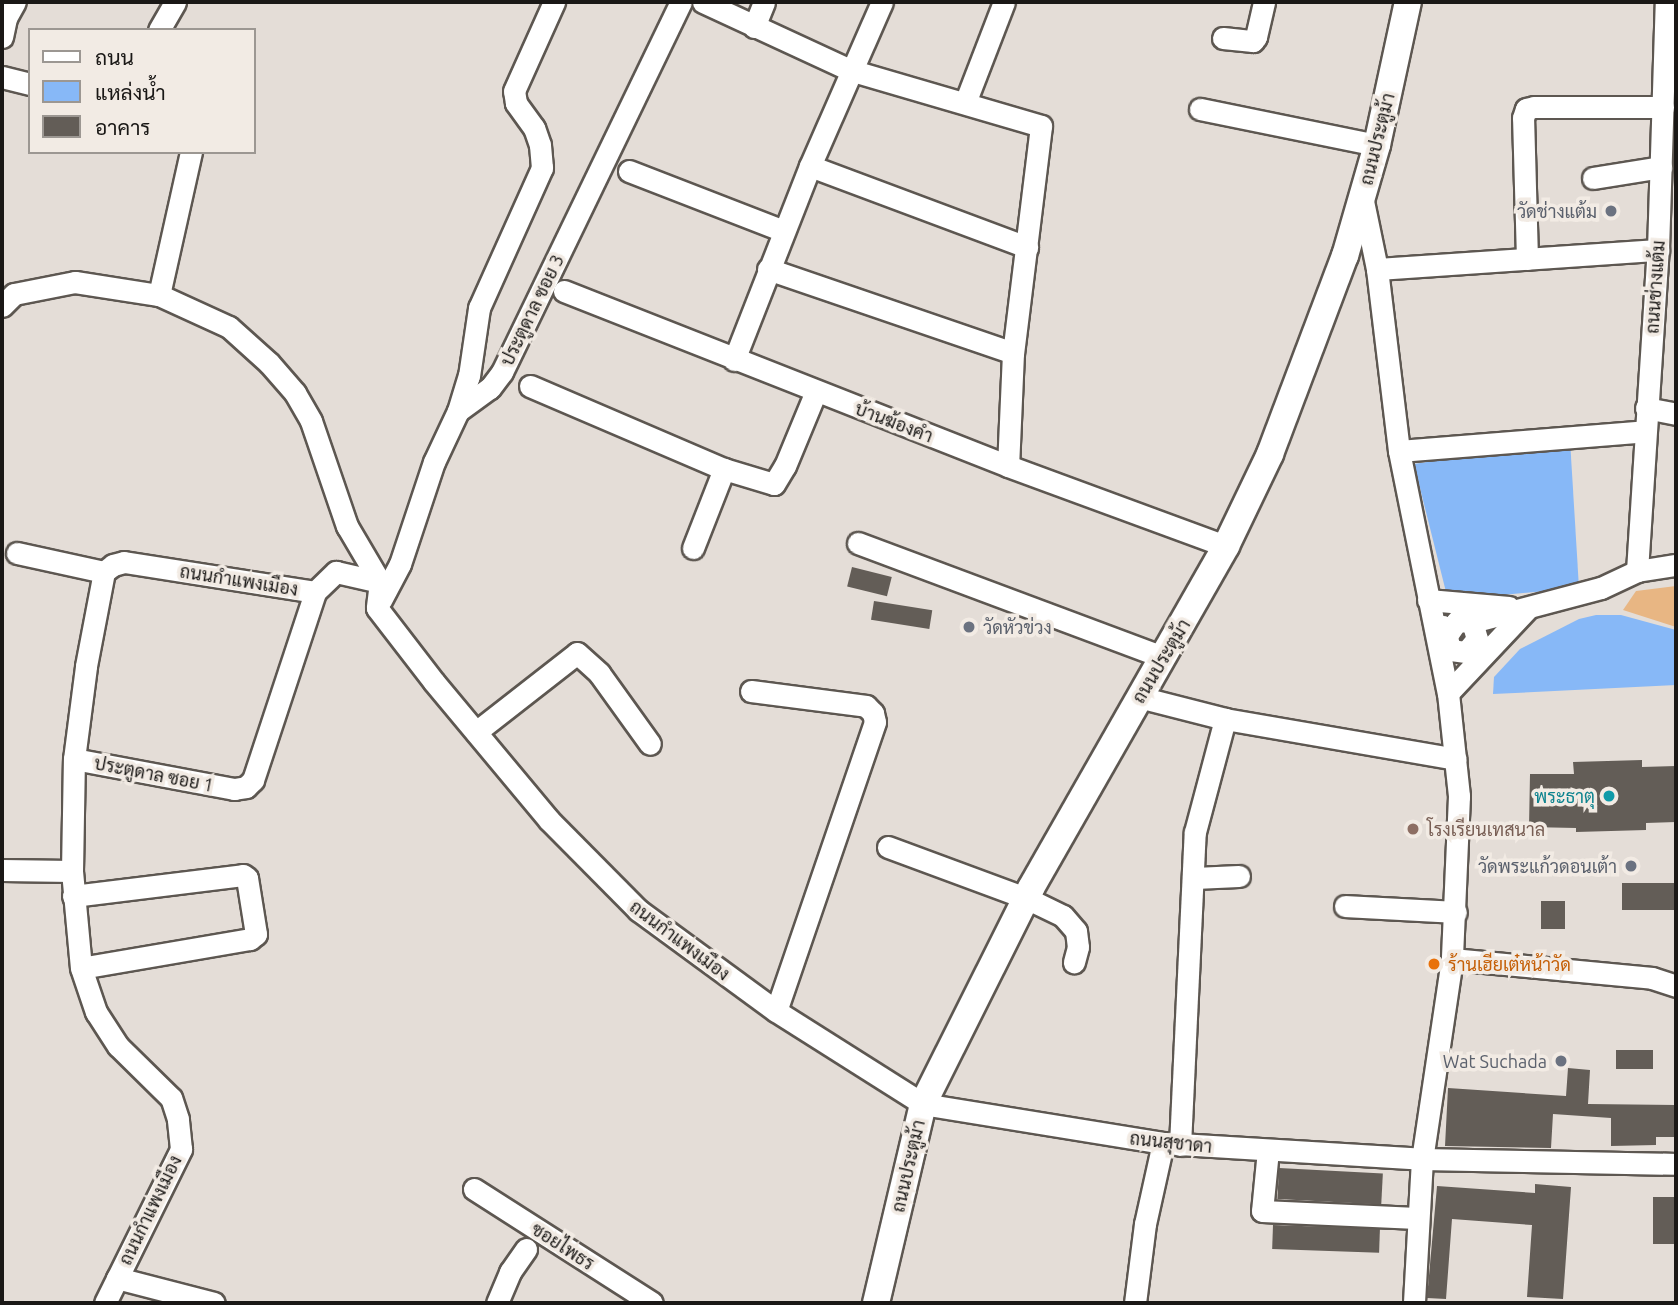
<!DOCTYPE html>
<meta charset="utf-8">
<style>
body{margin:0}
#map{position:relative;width:1678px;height:1305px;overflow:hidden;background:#e4ddd7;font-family:Ubuntu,Sarabun,sans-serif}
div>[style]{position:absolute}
.green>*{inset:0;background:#e8b683}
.water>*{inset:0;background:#87b8f7}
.building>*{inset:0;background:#635d57;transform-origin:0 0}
.roads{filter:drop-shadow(2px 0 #5d5751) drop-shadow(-2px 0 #5d5751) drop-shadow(0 2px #5d5751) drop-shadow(0 -2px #5d5751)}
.minor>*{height:21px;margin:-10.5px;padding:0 10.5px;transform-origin:10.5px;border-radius:10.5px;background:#fff}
.major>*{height:26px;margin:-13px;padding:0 13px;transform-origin:13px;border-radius:13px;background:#fff}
.dots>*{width:19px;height:19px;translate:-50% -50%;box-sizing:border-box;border:4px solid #f2ebe4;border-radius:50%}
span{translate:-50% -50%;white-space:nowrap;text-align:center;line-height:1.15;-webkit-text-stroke:7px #f2ebe4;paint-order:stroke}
.street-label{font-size:18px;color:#1a1816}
.worship-label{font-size:18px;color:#5b616d}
.right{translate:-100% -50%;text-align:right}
.left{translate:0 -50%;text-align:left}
.culture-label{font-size:18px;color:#0d838f}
.education-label{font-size:18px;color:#785e54}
.food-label{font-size:18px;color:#c56008}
.frame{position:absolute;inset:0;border:4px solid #1a1816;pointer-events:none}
.legend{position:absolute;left:28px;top:28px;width:228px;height:126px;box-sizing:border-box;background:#f2ebe4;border:2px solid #9c9792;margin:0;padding:9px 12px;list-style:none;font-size:21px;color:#1a1816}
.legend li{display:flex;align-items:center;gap:14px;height:35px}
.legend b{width:35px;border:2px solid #9c9792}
</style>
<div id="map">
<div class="green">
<div style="clip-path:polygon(1676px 586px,1676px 627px,1623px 610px,1636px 591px)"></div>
</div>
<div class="water">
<div style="clip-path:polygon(1570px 440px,1579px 588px,1448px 600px,1414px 464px)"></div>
<div style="clip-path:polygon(1596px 615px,1621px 615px,1676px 630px,1676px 685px,1493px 694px,1494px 677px,1520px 649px,1579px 619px)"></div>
</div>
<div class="building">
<div style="left:852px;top:567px;width:41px;height:20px;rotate:14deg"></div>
<div style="left:874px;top:601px;width:59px;height:19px;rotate:9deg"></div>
<div style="clip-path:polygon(1642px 760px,1642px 767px,1676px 766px,1676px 822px,1646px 823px,1646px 830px,1576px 832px,1576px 828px,1529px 827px,1530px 774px,1574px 774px,1573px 762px)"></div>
<div style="left:1676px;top:883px;width:27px;height:54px;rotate:90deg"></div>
<div style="left:1541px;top:901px;width:24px;height:28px"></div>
<div style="left:1616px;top:1050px;width:37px;height:19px"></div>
<div style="clip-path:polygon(1568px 1068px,1590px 1070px,1588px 1104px,1676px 1105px,1676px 1137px,1656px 1137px,1656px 1145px,1611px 1146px,1611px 1118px,1553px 1114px,1551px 1148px,1445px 1146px,1448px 1088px,1566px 1096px)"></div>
<div style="left:1279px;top:1168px;width:104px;height:31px;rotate:3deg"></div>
<div style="clip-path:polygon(1535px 1184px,1571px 1187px,1563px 1299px,1527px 1297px,1532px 1225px,1452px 1219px,1446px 1299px,1427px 1298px,1437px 1186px,1535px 1193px)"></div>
<div style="left:1653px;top:1197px;width:23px;height:47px"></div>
<div style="left:1273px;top:1225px;width:107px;height:24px;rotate:2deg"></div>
</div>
<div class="roads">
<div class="minor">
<div style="left:703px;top:2px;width:162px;rotate:24.8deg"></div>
<div style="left:850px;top:70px;width:199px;rotate:16.3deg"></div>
<div style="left:1041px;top:126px;width:229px;rotate:97deg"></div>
<div style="left:1013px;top:353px;width:113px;rotate:92.5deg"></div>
<div style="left:754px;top:27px;width:27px;rotate:-68deg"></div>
<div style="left:159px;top:30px;width:32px;rotate:-60deg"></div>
<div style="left:2px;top:37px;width:19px;rotate:-78deg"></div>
<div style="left:6px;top:18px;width:18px;rotate:-61deg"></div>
<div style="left:1223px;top:38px;width:30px;rotate:6deg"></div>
<div style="left:1253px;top:41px;width:5px;rotate:-53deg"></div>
<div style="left:1256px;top:37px;width:36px;rotate:-77deg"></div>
<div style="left:2px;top:77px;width:29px;rotate:14deg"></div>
<div style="left:965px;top:103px;width:108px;rotate:-68.9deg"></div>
<div style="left:1200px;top:109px;width:181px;rotate:11.5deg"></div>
<div style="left:810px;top:166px;width:232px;rotate:20.5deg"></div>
<div style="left:629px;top:171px;width:166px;rotate:21.2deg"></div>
<div style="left:1593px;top:178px;width:69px;rotate:-9.2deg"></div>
<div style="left:1362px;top:196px;width:75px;rotate:78.4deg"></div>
<div style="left:1377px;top:269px;width:183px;rotate:83.1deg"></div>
<div style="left:1399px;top:451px;width:247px;rotate:78.6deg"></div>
<div style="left:1448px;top:693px;width:104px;rotate:83.9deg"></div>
<div style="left:1459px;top:796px;width:163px;rotate:92.5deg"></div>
<div style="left:1452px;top:959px;width:202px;rotate:98.5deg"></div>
<div style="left:1422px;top:1159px;width:144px;rotate:93.2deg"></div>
<div style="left:1527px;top:259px;width:141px;rotate:-91.6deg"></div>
<div style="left:1523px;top:118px;width:9px;rotate:-72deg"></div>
<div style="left:1526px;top:109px;width:8px;rotate:-14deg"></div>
<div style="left:1534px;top:107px;width:129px"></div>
<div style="left:768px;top:269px;width:259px;rotate:18.9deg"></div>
<div style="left:1377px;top:269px;width:282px;rotate:-3.9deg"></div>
<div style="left:564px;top:291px;width:477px;rotate:21.5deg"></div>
<div style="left:1008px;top:466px;width:232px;rotate:20.2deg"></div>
<div style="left:159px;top:295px;width:147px;rotate:-77.4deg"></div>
<div style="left:2px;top:306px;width:17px;rotate:-45deg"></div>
<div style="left:14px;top:294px;width:62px;rotate:-11.1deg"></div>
<div style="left:75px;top:282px;width:85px;rotate:8.8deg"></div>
<div style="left:159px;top:295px;width:77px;rotate:24.6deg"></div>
<div style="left:229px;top:327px;width:54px;rotate:42deg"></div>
<div style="left:269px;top:363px;width:40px;rotate:49deg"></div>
<div style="left:295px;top:393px;width:32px;rotate:60deg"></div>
<div style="left:311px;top:421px;width:111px;rotate:71.1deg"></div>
<div style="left:347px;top:526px;width:65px;rotate:59.5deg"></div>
<div style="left:734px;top:360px;width:208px;rotate:-68.6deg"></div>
<div style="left:810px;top:166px;width:179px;rotate:-66.3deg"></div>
<div style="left:530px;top:386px;width:211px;rotate:23.2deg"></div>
<div style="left:724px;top:469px;width:52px;rotate:16.7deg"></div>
<div style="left:774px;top:484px;width:21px;rotate:-59deg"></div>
<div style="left:785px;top:466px;width:81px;rotate:-67.5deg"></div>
<div style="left:1646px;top:408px;width:31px;rotate:11deg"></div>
<div style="left:458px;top:411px;width:37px;rotate:-73deg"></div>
<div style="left:469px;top:376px;width:69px;rotate:-81.6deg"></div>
<div style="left:479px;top:308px;width:154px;rotate:-65.8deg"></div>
<div style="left:542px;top:168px;width:23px;rotate:-95deg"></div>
<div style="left:540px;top:145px;width:18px;rotate:-109deg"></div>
<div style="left:534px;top:128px;width:31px;rotate:-126deg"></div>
<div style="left:516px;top:103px;width:12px;rotate:-99deg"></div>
<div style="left:514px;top:91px;width:98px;rotate:-65.8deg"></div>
<div style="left:1399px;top:451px;width:247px;rotate:-4.6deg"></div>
<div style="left:858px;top:543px;width:326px;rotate:20.5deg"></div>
<div style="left:693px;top:548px;width:85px;rotate:-68.6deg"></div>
<div style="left:17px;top:553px;width:89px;rotate:12.3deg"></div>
<div style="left:1637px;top:571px;width:322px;rotate:-86.3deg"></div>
<div style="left:1658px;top:250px;width:248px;rotate:-88.2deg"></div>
<div style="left:380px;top:582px;width:26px;rotate:97deg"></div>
<div style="left:377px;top:608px;width:93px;rotate:52.4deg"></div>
<div style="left:434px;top:682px;width:180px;rotate:50.2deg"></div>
<div style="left:549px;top:820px;width:127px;rotate:45.3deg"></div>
<div style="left:638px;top:910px;width:171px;rotate:36.2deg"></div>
<div style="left:776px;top:1011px;width:174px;rotate:32.3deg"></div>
<div style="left:923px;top:1104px;width:243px;rotate:9.2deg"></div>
<div style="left:1163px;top:1143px;width:259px;rotate:3.5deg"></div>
<div style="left:1422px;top:1159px;width:254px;rotate:1.1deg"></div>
<div style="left:381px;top:600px;width:41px;rotate:-62.2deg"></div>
<div style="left:400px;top:564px;width:108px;rotate:-71.6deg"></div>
<div style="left:434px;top:462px;width:56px;rotate:-64.8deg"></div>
<div style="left:458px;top:411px;width:39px;rotate:-36deg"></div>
<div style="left:490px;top:388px;width:20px;rotate:-53deg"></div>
<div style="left:502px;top:372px;width:411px;rotate:-64.2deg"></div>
<div style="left:1428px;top:600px;width:81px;rotate:4.9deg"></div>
<div style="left:1472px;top:622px;width:133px;rotate:-14.8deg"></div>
<div style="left:1601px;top:588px;width:40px;rotate:-25deg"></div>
<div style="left:1637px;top:571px;width:39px;rotate:-9deg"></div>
<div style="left:1443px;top:626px;width:25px;rotate:72deg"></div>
<div style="left:1451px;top:650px;width:15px;rotate:8deg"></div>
<div style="left:1466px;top:652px;width:17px;rotate:-50deg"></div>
<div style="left:1477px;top:639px;width:18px;rotate:-106deg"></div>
<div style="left:1472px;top:622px;width:15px;rotate:-176deg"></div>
<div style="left:1457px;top:621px;width:16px;rotate:125deg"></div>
<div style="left:751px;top:691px;width:116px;rotate:7.4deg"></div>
<div style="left:866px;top:706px;width:10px;rotate:45deg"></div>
<div style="left:873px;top:713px;width:9px;rotate:77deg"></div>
<div style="left:875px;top:722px;width:305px;rotate:108.9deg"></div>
<div style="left:1448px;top:693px;width:117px;rotate:-46.7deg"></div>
<div style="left:1139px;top:697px;width:89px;rotate:14.3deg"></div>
<div style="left:1225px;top:719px;width:234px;rotate:9.8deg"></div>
<div style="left:476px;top:732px;width:128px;rotate:-38deg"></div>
<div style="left:577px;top:653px;width:30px;rotate:42deg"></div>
<div style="left:599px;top:673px;width:87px;rotate:54.3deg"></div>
<div style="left:74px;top:759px;width:163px;rotate:10.6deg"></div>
<div style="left:234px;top:789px;width:12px;rotate:-9deg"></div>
<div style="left:246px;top:787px;width:10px;rotate:-45deg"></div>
<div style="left:253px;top:780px;width:198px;rotate:-71.7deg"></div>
<div style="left:888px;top:847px;width:147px;rotate:20.3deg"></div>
<div style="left:1026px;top:898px;width:41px;rotate:25.9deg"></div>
<div style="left:1063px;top:916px;width:20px;rotate:49deg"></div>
<div style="left:1076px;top:931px;width:16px;rotate:83deg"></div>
<div style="left:1078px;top:947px;width:16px;rotate:105deg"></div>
<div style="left:2px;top:870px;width:70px;rotate:0.8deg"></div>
<div style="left:1194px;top:878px;width:45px;rotate:-2.5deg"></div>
<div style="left:73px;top:896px;width:171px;rotate:-7deg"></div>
<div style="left:243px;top:875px;width:5px;rotate:37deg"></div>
<div style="left:247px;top:878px;width:57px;rotate:80.9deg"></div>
<div style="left:256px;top:934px;width:8px;rotate:140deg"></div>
<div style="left:250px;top:939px;width:171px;rotate:170.3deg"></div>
<div style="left:1345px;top:906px;width:111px;rotate:3.1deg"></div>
<div style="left:1452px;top:959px;width:201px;rotate:5.4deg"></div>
<div style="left:1652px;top:978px;width:25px;rotate:18deg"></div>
<div style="left:1180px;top:1145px;width:313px;rotate:-87.3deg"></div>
<div style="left:1195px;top:832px;width:117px;rotate:-75.1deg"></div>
<div style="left:1268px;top:1150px;width:61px;rotate:95.6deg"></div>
<div style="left:1262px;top:1211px;width:155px;rotate:2.6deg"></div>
<div style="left:474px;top:1189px;width:211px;rotate:32.6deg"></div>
<div style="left:117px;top:1278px;width:100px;rotate:14.5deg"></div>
<div style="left:105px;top:1303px;width:172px;rotate:-63.7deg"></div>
<div style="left:181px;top:1149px;width:30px;rotate:-96deg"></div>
<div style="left:178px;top:1119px;width:22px;rotate:-108deg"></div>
<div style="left:171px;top:1098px;width:74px;rotate:-135.5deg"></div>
<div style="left:118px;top:1046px;width:40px;rotate:-122.9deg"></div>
<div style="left:96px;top:1012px;width:46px;rotate:-108.8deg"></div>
<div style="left:81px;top:968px;width:97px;rotate:-95.3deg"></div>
<div style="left:72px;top:871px;width:112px;rotate:-89deg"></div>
<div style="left:74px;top:759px;width:94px;rotate:-82.6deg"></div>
<div style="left:86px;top:666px;width:96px;rotate:-79.2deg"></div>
<div style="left:104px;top:572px;width:11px;rotate:-38deg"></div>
<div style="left:113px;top:565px;width:11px;rotate:-15deg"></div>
<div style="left:124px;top:562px;width:193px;rotate:8.9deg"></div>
<div style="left:315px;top:592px;width:29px;rotate:-44deg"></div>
<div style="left:336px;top:572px;width:45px;rotate:12.8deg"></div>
<div style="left:497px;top:1303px;width:34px;rotate:-67deg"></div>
<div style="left:510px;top:1272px;width:28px;rotate:-55deg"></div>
<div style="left:1135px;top:1303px;width:80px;rotate:-82.8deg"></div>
<div style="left:1145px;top:1224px;width:83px;rotate:-77.5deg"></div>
</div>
<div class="major">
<div style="left:876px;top:1303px;width:204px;rotate:-76.7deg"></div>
<div style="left:923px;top:1104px;width:241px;rotate:-63.4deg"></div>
<div style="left:1031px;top:888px;width:394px;rotate:-60.3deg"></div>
<div style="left:1226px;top:546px;width:102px;rotate:-64.4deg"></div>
<div style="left:1270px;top:454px;width:212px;rotate:-69.3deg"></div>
<div style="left:1345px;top:256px;width:116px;rotate:-73.9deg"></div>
<div style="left:1377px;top:145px;width:146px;rotate:-77.8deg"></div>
</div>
</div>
<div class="dots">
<div style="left:1611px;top:211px;background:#6b7280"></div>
<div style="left:969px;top:627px;background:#6b7280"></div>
<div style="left:1609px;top:796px;background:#0f9aa8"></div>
<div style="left:1413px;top:829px;background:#8d6e63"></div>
<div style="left:1631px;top:866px;background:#6b7280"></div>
<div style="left:1434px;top:964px;background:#e8710a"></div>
<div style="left:1561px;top:1061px;background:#6b7280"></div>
</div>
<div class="street-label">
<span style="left:1377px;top:139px;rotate:-76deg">ถนนประตูม้า</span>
<span style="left:1655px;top:287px;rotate:-86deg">ถนนช่างแต้ม</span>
<span style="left:532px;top:310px;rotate:-64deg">ประตูดาล ซอย 3</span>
<span style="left:894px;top:422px;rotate:21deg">บ้านฆ้องคำ</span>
<span style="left:239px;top:580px;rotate:9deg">ถนนกำแพงเมือง</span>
<span style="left:1161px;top:661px;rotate:-59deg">ถนนประตูม้า</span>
<span style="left:154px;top:774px;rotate:11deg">ประตูดาล ซอย 1</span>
<span style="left:680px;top:940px;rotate:37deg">ถนนกำแพงเมือง</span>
<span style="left:1171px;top:1142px;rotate:6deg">ถนนสุชาดา</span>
<span style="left:908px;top:1166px;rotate:-77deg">ถนนประตูม้า</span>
<span style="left:150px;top:1210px;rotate:-64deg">ถนนกำแพงเมือง</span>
<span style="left:563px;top:1246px;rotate:33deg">ซอยไพธร</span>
</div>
<div class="worship-label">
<span class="right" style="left:1597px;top:211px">วัดช่างแต้ม</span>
<span class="left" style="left:983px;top:627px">วัดหัวข่วง</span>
<span class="right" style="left:1617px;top:866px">วัดพระแก้วดอนเต้า</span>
<span class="right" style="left:1547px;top:1061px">Wat Suchada</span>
</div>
<div class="culture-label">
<span class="right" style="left:1595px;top:796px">พระธาตุ</span>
</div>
<div class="education-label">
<span class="left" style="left:1427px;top:829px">โรงเรียนเทสนาล</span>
</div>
<div class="food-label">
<span class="left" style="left:1448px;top:964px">ร้านเฮียเต๋หน้าวัด</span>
</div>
<div class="frame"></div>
<ul class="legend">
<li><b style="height:9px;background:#fff"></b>ถนน</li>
<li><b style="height:19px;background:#87b8f7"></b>แหล่งน้ำ</li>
<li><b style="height:19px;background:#635d57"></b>อาคาร</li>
</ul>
</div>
